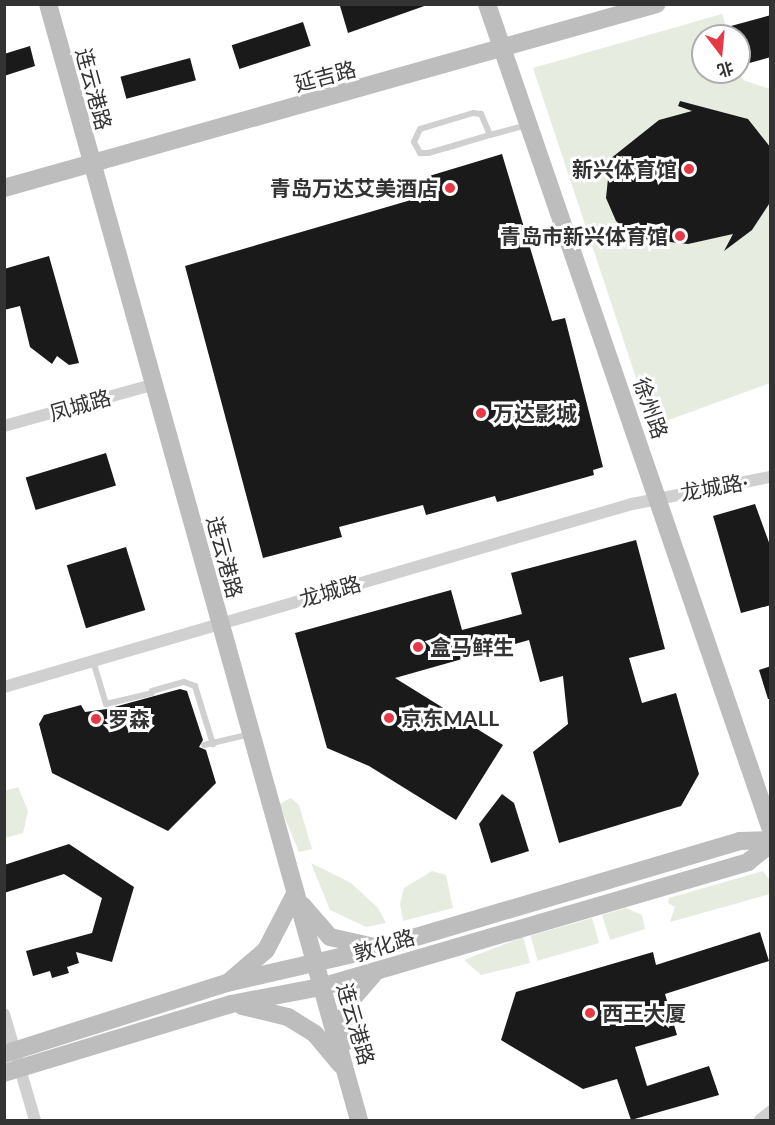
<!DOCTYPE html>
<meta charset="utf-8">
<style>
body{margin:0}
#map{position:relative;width:775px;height:1125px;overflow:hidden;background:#fff;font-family:Lato,"Noto Sans SC",sans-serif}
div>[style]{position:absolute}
.green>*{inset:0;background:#e6ecdf;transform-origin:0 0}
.building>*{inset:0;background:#1a1a1a;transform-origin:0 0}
.lane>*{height:6px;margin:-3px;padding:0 3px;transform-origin:3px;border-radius:3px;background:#d0d0d0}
.street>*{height:12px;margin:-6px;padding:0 6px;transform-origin:6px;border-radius:6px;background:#d0d0d0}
.secondary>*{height:18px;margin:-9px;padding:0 9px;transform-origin:9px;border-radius:9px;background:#bdbdbd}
.dots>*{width:16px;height:16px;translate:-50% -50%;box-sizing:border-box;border:3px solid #fff;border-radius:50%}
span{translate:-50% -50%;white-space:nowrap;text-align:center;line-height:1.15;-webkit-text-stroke:6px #fff;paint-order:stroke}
.street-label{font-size:21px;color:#333}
.poi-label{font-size:21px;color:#333;font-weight:700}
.right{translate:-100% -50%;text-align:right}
.left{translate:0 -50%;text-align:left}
.frame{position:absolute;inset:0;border:6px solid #333;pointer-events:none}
.north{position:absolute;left:691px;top:24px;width:60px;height:60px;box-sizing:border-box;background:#fff;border:2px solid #adadad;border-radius:50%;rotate:164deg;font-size:16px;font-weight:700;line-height:24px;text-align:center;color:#333}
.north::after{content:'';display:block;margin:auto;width:21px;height:27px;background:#e63946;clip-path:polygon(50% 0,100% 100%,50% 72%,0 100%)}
</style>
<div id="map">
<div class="green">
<div style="clip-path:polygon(722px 14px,729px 36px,703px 36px,703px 72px,739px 72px,739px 68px,743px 80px,770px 89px,770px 383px,652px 426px,533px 68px)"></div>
<div style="clip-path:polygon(18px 787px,28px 811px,23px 833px,5px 838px,5px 791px)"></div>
<div style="clip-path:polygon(291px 798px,299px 805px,312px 849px,299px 852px,279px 804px)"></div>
<div style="clip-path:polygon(311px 863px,351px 883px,378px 908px,386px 923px,366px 927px,330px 910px)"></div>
<div style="clip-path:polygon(432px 871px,446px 875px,453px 908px,403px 921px,400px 904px,404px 888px)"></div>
<div style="clip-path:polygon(763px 871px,770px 881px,770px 894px,670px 922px,675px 907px,668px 903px,669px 898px)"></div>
<div style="clip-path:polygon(626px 908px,642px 915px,645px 929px,610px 940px,602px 915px)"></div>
<div style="left:592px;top:918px;width:26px;height:64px;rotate:74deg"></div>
<div style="clip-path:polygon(523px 937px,530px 963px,481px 975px,464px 960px)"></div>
</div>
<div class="building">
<div style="clip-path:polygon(430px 4px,348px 33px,340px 6px,346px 4px)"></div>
<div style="clip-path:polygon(771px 15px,771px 57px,742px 65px,739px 36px,734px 36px,731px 26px)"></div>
<div style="left:303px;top:22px;width:25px;height:75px;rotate:72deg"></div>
<div style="clip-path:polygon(30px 46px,35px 66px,4px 76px,4px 54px)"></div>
<div style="left:190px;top:58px;width:23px;height:72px;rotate:75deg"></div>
<div style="clip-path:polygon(680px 101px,748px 119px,771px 148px,771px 201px,752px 230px,724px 251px,733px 234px,688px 244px,634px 238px,616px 221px,606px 198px,610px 159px,659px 120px,692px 111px,678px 106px)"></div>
<div style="clip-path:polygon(502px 154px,552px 321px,565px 318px,603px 467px,593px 470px,594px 475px,497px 502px,495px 496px,426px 515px,423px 505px,339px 527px,342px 537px,263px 558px,185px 266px,411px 200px,406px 183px)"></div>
<div style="clip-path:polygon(49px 256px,79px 363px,69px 365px,57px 356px,52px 364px,30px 347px,20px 306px,4px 310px,4px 269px)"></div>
<div style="left:106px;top:453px;width:34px;height:84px;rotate:73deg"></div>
<div style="clip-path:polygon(755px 504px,771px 548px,771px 605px,741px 613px,713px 516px)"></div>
<div style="clip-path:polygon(636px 540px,665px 649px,629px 658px,642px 703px,676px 693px,699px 774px,681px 806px,559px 843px,533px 752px,568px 724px,563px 676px,540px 682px,529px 640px,395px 678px,503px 745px,456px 820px,369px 766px,327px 748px,295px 633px,451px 590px,462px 630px,522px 614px,511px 573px)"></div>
<div style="left:126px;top:547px;width:66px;height:62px;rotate:73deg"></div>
<div style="clip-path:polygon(771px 666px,771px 699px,768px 699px,759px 670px)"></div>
<div style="clip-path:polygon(180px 689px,187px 691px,203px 740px,199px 747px,206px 750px,216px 783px,168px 831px,52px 773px,39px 724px,44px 715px,81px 705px,85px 712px,107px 709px)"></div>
<div style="clip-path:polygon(502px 794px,514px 803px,529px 851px,491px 863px,479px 824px)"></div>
<div style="clip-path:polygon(69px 844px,134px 887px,112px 962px,76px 952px,79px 963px,67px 967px,69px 973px,52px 978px,50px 971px,33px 976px,26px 951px,92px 933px,102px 898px,64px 874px,4px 893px,4px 865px)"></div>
<div style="clip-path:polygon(760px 932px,769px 961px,665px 994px,677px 1035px,635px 1047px,647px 1086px,709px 1066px,719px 1095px,631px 1120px,617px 1079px,583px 1089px,501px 1040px,516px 992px,653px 952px,656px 965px)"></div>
</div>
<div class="lane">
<div style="left:490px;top:135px;width:23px;rotate:-113deg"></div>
<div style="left:481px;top:114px;width:8px;rotate:-173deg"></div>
<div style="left:473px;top:113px;width:55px;rotate:163.2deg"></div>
<div style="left:420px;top:129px;width:14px;rotate:115deg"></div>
<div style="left:414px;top:142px;width:13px;rotate:61deg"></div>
<div style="left:420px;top:153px;width:8px"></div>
<div style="left:428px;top:153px;width:19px;rotate:-16deg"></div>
<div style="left:446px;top:148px;width:46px;rotate:-16.5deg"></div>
<div style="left:490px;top:135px;width:38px;rotate:-15deg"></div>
<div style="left:93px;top:661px;width:45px;rotate:73.2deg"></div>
<div style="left:106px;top:704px;width:47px;rotate:-13.4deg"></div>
<div style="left:152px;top:691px;width:33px;rotate:-16deg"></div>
<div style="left:184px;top:682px;width:12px;rotate:20deg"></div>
<div style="left:195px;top:686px;width:61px;rotate:72.8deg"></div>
<div style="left:204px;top:745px;width:47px;rotate:-13.4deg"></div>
</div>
<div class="street">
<div style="left:4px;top:426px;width:157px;rotate:-15.5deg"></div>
<div style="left:4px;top:687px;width:654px;rotate:-16.25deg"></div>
<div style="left:632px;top:504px;width:141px;rotate:-11.1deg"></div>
<div style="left:4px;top:1014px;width:110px;rotate:73.7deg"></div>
<div style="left:760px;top:1120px;width:13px;rotate:-39deg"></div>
</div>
<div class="secondary">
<div style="left:48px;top:4px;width:1159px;rotate:74.43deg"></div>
<div style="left:487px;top:4px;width:870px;rotate:71.02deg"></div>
<div style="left:4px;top:188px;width:678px;rotate:-15.74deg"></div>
<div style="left:302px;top:905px;width:43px;rotate:48.8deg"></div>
<div style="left:330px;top:937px;width:41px;rotate:12.7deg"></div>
<div style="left:231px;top:980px;width:46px;rotate:-40.6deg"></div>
<div style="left:266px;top:950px;width:63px;rotate:-62.6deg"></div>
<div style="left:242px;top:1006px;width:47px;rotate:13.4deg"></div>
<div style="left:288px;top:1017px;width:32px;rotate:32deg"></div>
<div style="left:315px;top:1034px;width:40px;rotate:50deg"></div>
<div style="left:344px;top:1043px;width:17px;rotate:-97deg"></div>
<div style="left:342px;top:1026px;width:29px;rotate:-70deg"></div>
<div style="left:352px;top:999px;width:33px;rotate:-49deg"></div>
<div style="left:4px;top:1054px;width:234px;rotate:-17.7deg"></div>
<div style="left:227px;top:983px;width:156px;rotate:-13deg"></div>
<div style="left:379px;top:948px;width:377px;rotate:-16.5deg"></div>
<div style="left:740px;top:841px;width:30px;rotate:-2deg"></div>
<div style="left:4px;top:1073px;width:237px;rotate:-16.9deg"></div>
<div style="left:231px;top:1004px;width:92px;rotate:-10.7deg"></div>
<div style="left:321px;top:987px;width:445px;rotate:-16.3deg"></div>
<div style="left:748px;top:862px;width:28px;rotate:-39deg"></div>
</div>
<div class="dots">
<div style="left:689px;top:169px;background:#e63946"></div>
<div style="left:450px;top:188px;background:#e63946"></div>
<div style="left:680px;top:236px;background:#e63946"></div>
<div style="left:481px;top:413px;background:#e63946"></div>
<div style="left:418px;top:647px;background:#e63946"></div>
<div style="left:389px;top:718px;background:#e63946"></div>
<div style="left:96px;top:719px;background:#e63946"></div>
<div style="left:590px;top:1013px;background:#e63946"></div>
</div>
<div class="street-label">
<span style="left:325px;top:76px;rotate:-15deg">延吉路</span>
<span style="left:94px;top:89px;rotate:75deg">连云港路</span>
<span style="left:80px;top:405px;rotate:-16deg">凤城路</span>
<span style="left:651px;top:408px;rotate:71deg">徐州路</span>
<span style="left:714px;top:487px;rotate:-10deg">龙城路·</span>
<span style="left:225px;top:557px;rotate:75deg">连云港路</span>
<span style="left:330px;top:591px;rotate:-16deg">龙城路</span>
<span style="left:384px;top:945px;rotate:-17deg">敦化路</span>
<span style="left:356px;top:1024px;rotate:74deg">连云港路</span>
</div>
<div class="poi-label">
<span class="right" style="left:677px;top:169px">新兴体育馆</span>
<span class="right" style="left:438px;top:188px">青岛万达艾美酒店</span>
<span class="right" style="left:668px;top:236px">青岛市新兴体育馆</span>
<span class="left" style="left:493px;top:413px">万达影城</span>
<span class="left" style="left:430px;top:647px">盒马鲜生</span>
<span class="left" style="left:401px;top:718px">京东MALL</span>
<span class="left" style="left:108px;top:719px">罗森</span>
<span class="left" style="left:602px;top:1013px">西王大厦</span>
</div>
<div class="frame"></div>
<div class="north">北</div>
</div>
